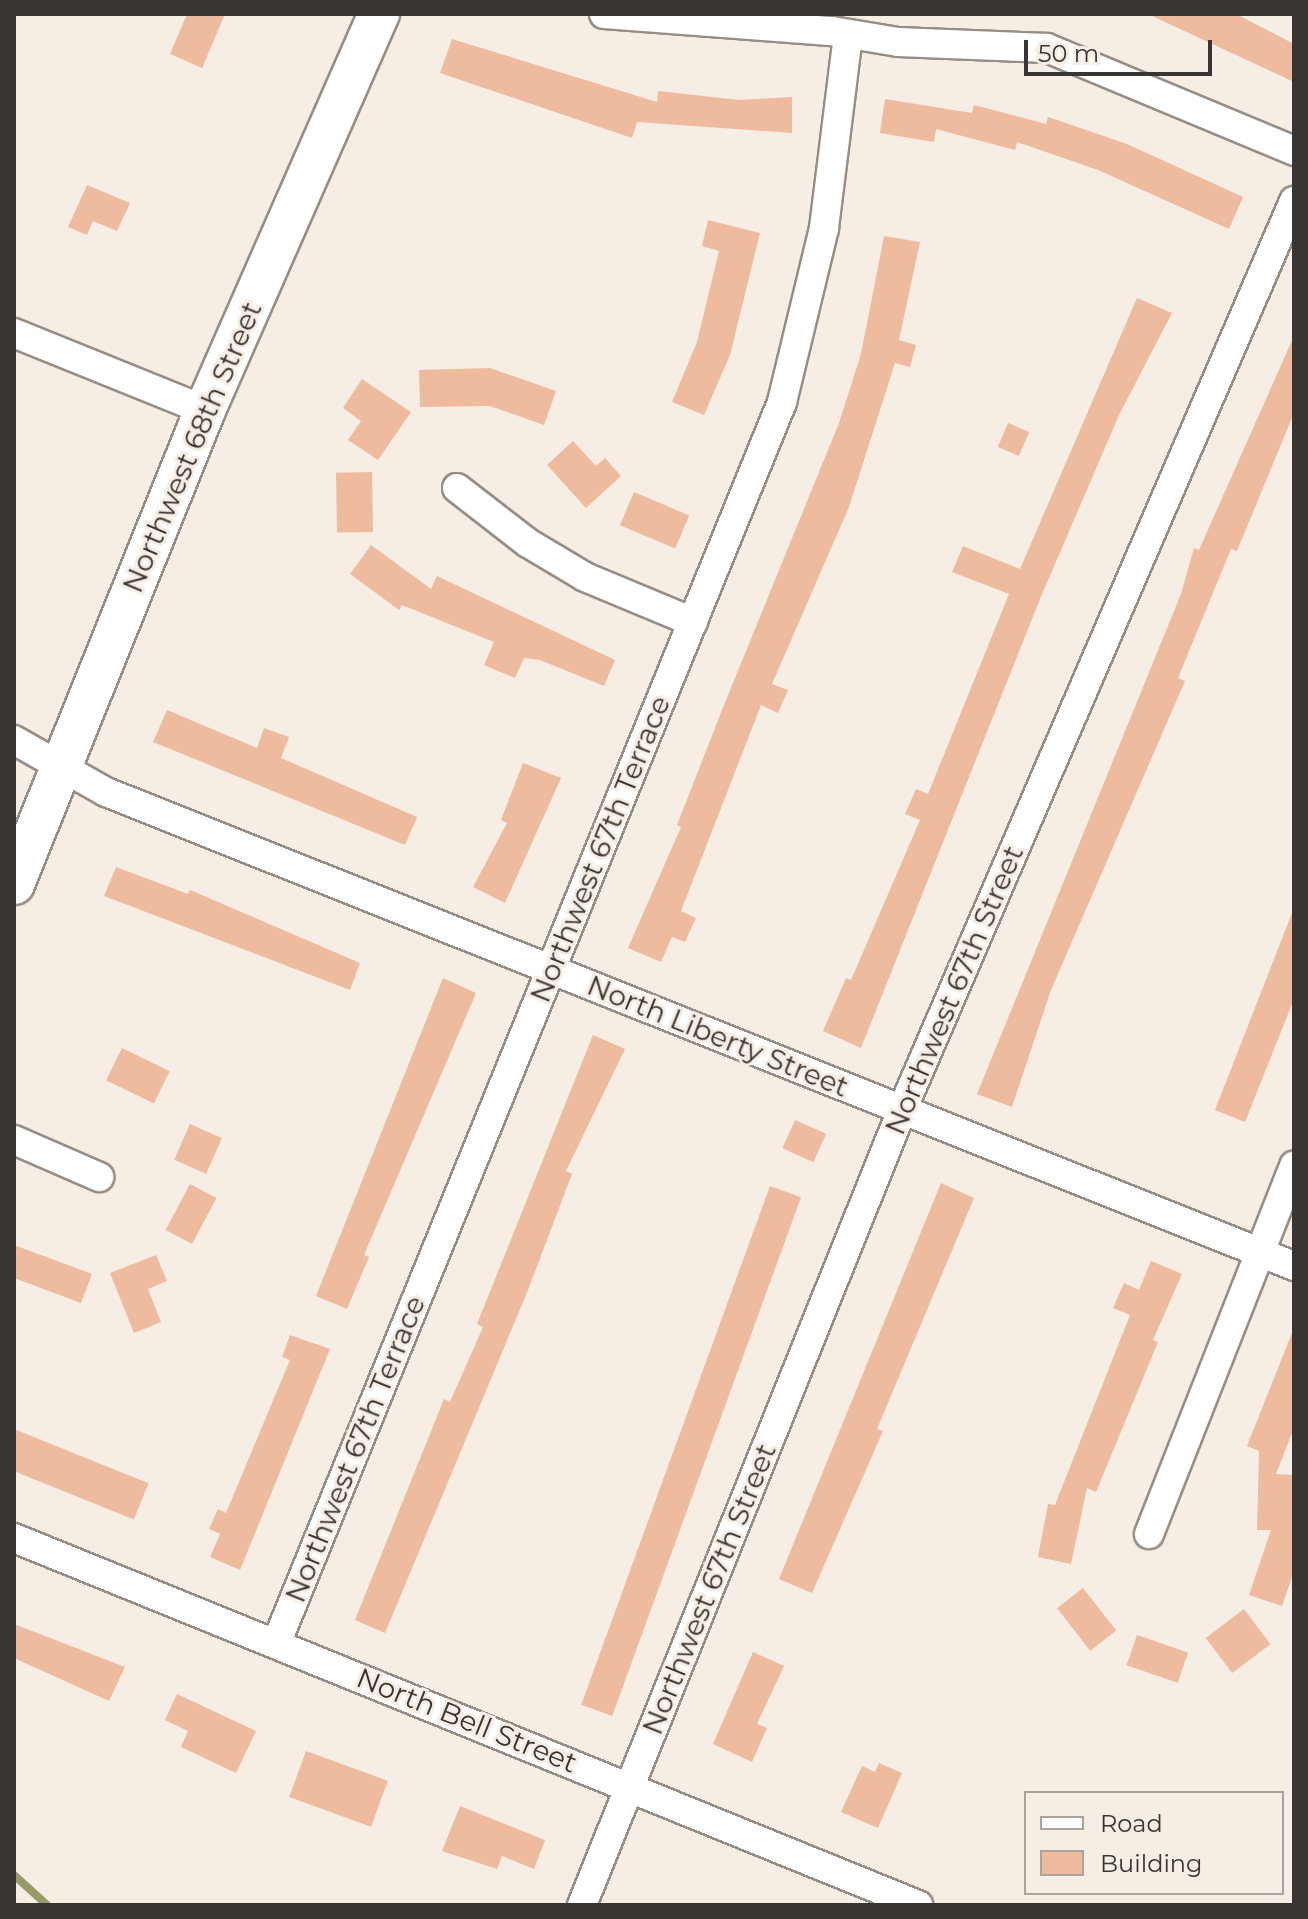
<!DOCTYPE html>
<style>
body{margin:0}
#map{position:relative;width:1308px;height:1919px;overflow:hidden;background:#f6ede4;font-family:Montserrat,sans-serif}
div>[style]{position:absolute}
.stream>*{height:8px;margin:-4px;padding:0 4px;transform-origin:4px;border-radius:4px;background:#969b68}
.building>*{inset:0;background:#efbb9f;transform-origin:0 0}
.roads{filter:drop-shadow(2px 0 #968e86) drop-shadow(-2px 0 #968e86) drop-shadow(0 2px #968e86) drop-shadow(0 -2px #968e86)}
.street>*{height:28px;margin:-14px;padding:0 14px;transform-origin:14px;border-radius:14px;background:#fff}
.secondary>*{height:40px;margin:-20px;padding:0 20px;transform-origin:20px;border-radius:20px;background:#fff}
span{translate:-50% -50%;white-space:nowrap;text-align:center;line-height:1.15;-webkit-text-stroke:6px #f6ede4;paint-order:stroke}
.street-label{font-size:28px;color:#393532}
.frame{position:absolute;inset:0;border:16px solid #393532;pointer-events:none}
.legend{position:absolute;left:1024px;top:1791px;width:260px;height:104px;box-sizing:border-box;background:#f6ede4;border:2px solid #aaa39d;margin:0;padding:10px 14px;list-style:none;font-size:24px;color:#393532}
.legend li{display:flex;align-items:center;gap:16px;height:40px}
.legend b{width:40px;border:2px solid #aaa39d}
.scale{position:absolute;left:1024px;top:40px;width:188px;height:36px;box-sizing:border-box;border:4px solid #393532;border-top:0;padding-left:10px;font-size:24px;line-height:28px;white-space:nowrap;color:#393532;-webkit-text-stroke:6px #f6ede4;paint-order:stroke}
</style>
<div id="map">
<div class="stream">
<div style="left:14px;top:1875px;width:45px;rotate:42.3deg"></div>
</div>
<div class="building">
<div style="clip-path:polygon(187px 14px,225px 14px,202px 68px,170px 54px)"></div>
<div style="clip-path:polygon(1148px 14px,1236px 14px,1294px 44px,1294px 82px)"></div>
<div style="clip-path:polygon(452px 39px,657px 102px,658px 91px,740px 100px,792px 97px,792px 133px,637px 122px,632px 138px,440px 73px)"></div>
<div style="clip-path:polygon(885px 99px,972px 113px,974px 105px,1046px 124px,1048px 117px,1127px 144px,1243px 197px,1229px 229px,1098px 170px,1017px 142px,1015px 150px,936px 129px,934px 142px,880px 133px)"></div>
<div style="clip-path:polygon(87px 185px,130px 203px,117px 231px,93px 221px,87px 235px,68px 227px)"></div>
<div style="clip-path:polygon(708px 220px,760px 233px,730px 355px,704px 415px,672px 402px,697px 342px,719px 251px,702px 246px)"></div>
<div style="clip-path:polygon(884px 236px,920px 242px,899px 340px,916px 345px,910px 367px,895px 363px,849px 507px,772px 684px,788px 690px,778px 713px,761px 705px,681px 911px,696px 918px,685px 942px,672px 937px,661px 962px,628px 948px,681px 827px,677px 825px,724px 705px,839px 423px,861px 354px)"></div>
<div style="clip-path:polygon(1137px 298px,1172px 313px,1119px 415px,1040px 599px,861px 1048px,823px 1031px,846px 978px,851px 980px,920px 820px,905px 814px,916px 789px,928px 794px,1009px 594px,952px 572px,963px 546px,1020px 569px)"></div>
<div style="clip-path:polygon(1294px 336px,1294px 413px,1237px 551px,1231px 549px,1178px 678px,1185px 681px,1051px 990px,1012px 1107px,977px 1094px,1181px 594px,1194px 548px,1199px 550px)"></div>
<div style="clip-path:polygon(490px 368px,556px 391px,544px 425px,490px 406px,420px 407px,419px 370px)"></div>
<div style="clip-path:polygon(362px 379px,411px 412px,378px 460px,348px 440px,361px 421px,343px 408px)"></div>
<div style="left:1008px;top:423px;width:23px;height:26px;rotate:23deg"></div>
<div style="clip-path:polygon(573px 441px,596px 466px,605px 458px,621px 476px,586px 508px,547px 465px)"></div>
<div style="left:372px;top:472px;width:60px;height:36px;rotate:89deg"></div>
<div style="left:634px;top:492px;width:60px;height:36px;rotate:23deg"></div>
<div style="clip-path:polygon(371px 545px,431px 589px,437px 576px,615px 660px,604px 686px,540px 660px,524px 658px,515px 678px,484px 665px,494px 642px,402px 605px,399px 610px,350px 574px)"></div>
<div style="clip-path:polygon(167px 710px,257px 748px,264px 728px,289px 737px,281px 758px,417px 817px,405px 845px,153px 742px)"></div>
<div style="clip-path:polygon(523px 763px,561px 778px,505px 903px,473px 887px,507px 823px,501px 820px)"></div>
<div style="clip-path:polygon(116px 867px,188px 894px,190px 890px,360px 963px,350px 990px,104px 896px)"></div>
<div style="clip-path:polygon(1294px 908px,1294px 999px,1245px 1122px,1215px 1110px)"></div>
<div style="clip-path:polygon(443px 978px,476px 993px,364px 1255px,369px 1257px,347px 1309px,316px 1296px)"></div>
<div style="clip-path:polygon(593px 1035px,625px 1049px,566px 1171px,572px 1174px,528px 1290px,385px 1633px,355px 1620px,444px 1399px,450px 1402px,483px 1327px,477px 1324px)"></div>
<div style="left:122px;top:1048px;width:53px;height:36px;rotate:26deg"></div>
<div style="left:795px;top:1120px;width:34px;height:31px;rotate:24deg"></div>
<div style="left:190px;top:1124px;width:35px;height:39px;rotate:24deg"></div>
<div style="clip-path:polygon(941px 1183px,974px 1198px,877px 1429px,883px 1431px,812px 1593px,779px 1579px)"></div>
<div style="left:190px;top:1184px;width:30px;height:52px;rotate:28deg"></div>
<div style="left:770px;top:1186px;width:33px;height:552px;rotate:20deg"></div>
<div style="clip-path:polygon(14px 1245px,92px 1274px,81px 1303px,14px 1278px)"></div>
<div style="clip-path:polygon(156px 1255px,167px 1281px,148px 1289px,161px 1322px,134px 1333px,110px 1273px)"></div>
<div style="clip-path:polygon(1151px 1261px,1182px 1274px,1153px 1340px,1158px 1342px,1096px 1492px,1087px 1488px,1071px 1564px,1038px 1557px,1048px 1504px,1055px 1505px,1130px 1315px,1113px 1308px,1124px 1283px,1139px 1290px)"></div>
<div style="clip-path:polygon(1292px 1333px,1294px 1428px,1276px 1474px,1294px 1475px,1294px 1571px,1282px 1606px,1249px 1595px,1271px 1530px,1257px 1530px,1259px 1451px,1247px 1446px)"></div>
<div style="clip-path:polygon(290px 1335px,330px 1349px,240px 1570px,210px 1557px,220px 1534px,209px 1529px,218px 1509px,226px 1513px,290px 1360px,282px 1357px)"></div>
<div style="left:14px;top:1429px;width:145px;height:39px;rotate:22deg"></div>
<div style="left:1083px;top:1588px;width:54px;height:33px;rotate:52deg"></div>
<div style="left:1244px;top:1609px;width:44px;height:48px;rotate:53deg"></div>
<div style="clip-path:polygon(14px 1624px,125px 1667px,109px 1701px,14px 1658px)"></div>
<div style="left:1137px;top:1635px;width:54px;height:32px;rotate:19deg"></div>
<div style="clip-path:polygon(753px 1652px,784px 1666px,757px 1724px,767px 1728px,752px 1762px,713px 1744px)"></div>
<div style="clip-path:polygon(177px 1694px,256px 1731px,236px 1773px,181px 1747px,188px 1731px,165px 1720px)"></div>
<div style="left:306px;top:1751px;width:87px;height:49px;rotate:20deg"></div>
<div style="clip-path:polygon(879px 1763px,902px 1773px,878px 1828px,841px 1812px,862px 1766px,875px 1772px)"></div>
<div style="clip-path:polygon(460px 1806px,545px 1840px,534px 1869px,502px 1856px,497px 1869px,442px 1851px)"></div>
</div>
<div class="roads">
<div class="street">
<div style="left:604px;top:14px;width:229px;rotate:4.3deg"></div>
<div style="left:832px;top:31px;width:67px;rotate:9.5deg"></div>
<div style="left:898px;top:42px;width:149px;rotate:2.3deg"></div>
<div style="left:1047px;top:48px;width:268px;rotate:22.6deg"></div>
<div style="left:14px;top:333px;width:206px;rotate:22deg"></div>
<div style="left:457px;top:488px;width:90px;rotate:37.8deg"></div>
<div style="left:528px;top:543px;width:66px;rotate:30.8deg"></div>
<div style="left:585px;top:577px;width:117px;rotate:22.6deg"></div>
<div style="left:14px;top:740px;width:106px;rotate:29.5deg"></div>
<div style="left:106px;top:792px;width:1279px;rotate:21.75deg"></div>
<div style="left:14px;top:1140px;width:93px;rotate:23.5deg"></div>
<div style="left:1149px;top:1534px;width:396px;rotate:-68.5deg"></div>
<div style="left:14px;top:1538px;width:976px;rotate:22.1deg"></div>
<div style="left:276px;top:1644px;width:1341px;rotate:-67.83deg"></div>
<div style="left:782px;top:402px;width:179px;rotate:-76.4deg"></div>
<div style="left:824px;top:228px;width:195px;rotate:-82.9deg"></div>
<div style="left:582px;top:1905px;width:857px;rotate:-68.07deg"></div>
<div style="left:902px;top:1110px;width:990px;rotate:-66.67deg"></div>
</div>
<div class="secondary">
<div style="left:14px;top:884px;width:511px;rotate:-68.05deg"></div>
<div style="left:205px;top:410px;width:433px;rotate:-66.3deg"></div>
</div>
</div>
<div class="street-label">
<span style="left:192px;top:447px;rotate:-67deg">Northwest 68th Street</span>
<span style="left:600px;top:849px;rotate:-68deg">Northwest 67th Terrace</span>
<span style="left:954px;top:990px;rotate:-67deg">Northwest 67th Street</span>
<span style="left:718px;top:1036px;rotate:22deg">North Liberty Street</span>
<span style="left:355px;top:1449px;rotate:-68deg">Northwest 67th Terrace</span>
<span style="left:709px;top:1589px;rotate:-68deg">Northwest 67th Street</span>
<span style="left:467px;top:1720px;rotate:22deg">North Bell Street</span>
</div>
<div class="frame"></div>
<ul class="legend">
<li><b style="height:10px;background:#fff"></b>Road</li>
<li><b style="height:22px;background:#efbb9f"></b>Building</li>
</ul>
<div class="scale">50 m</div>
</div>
